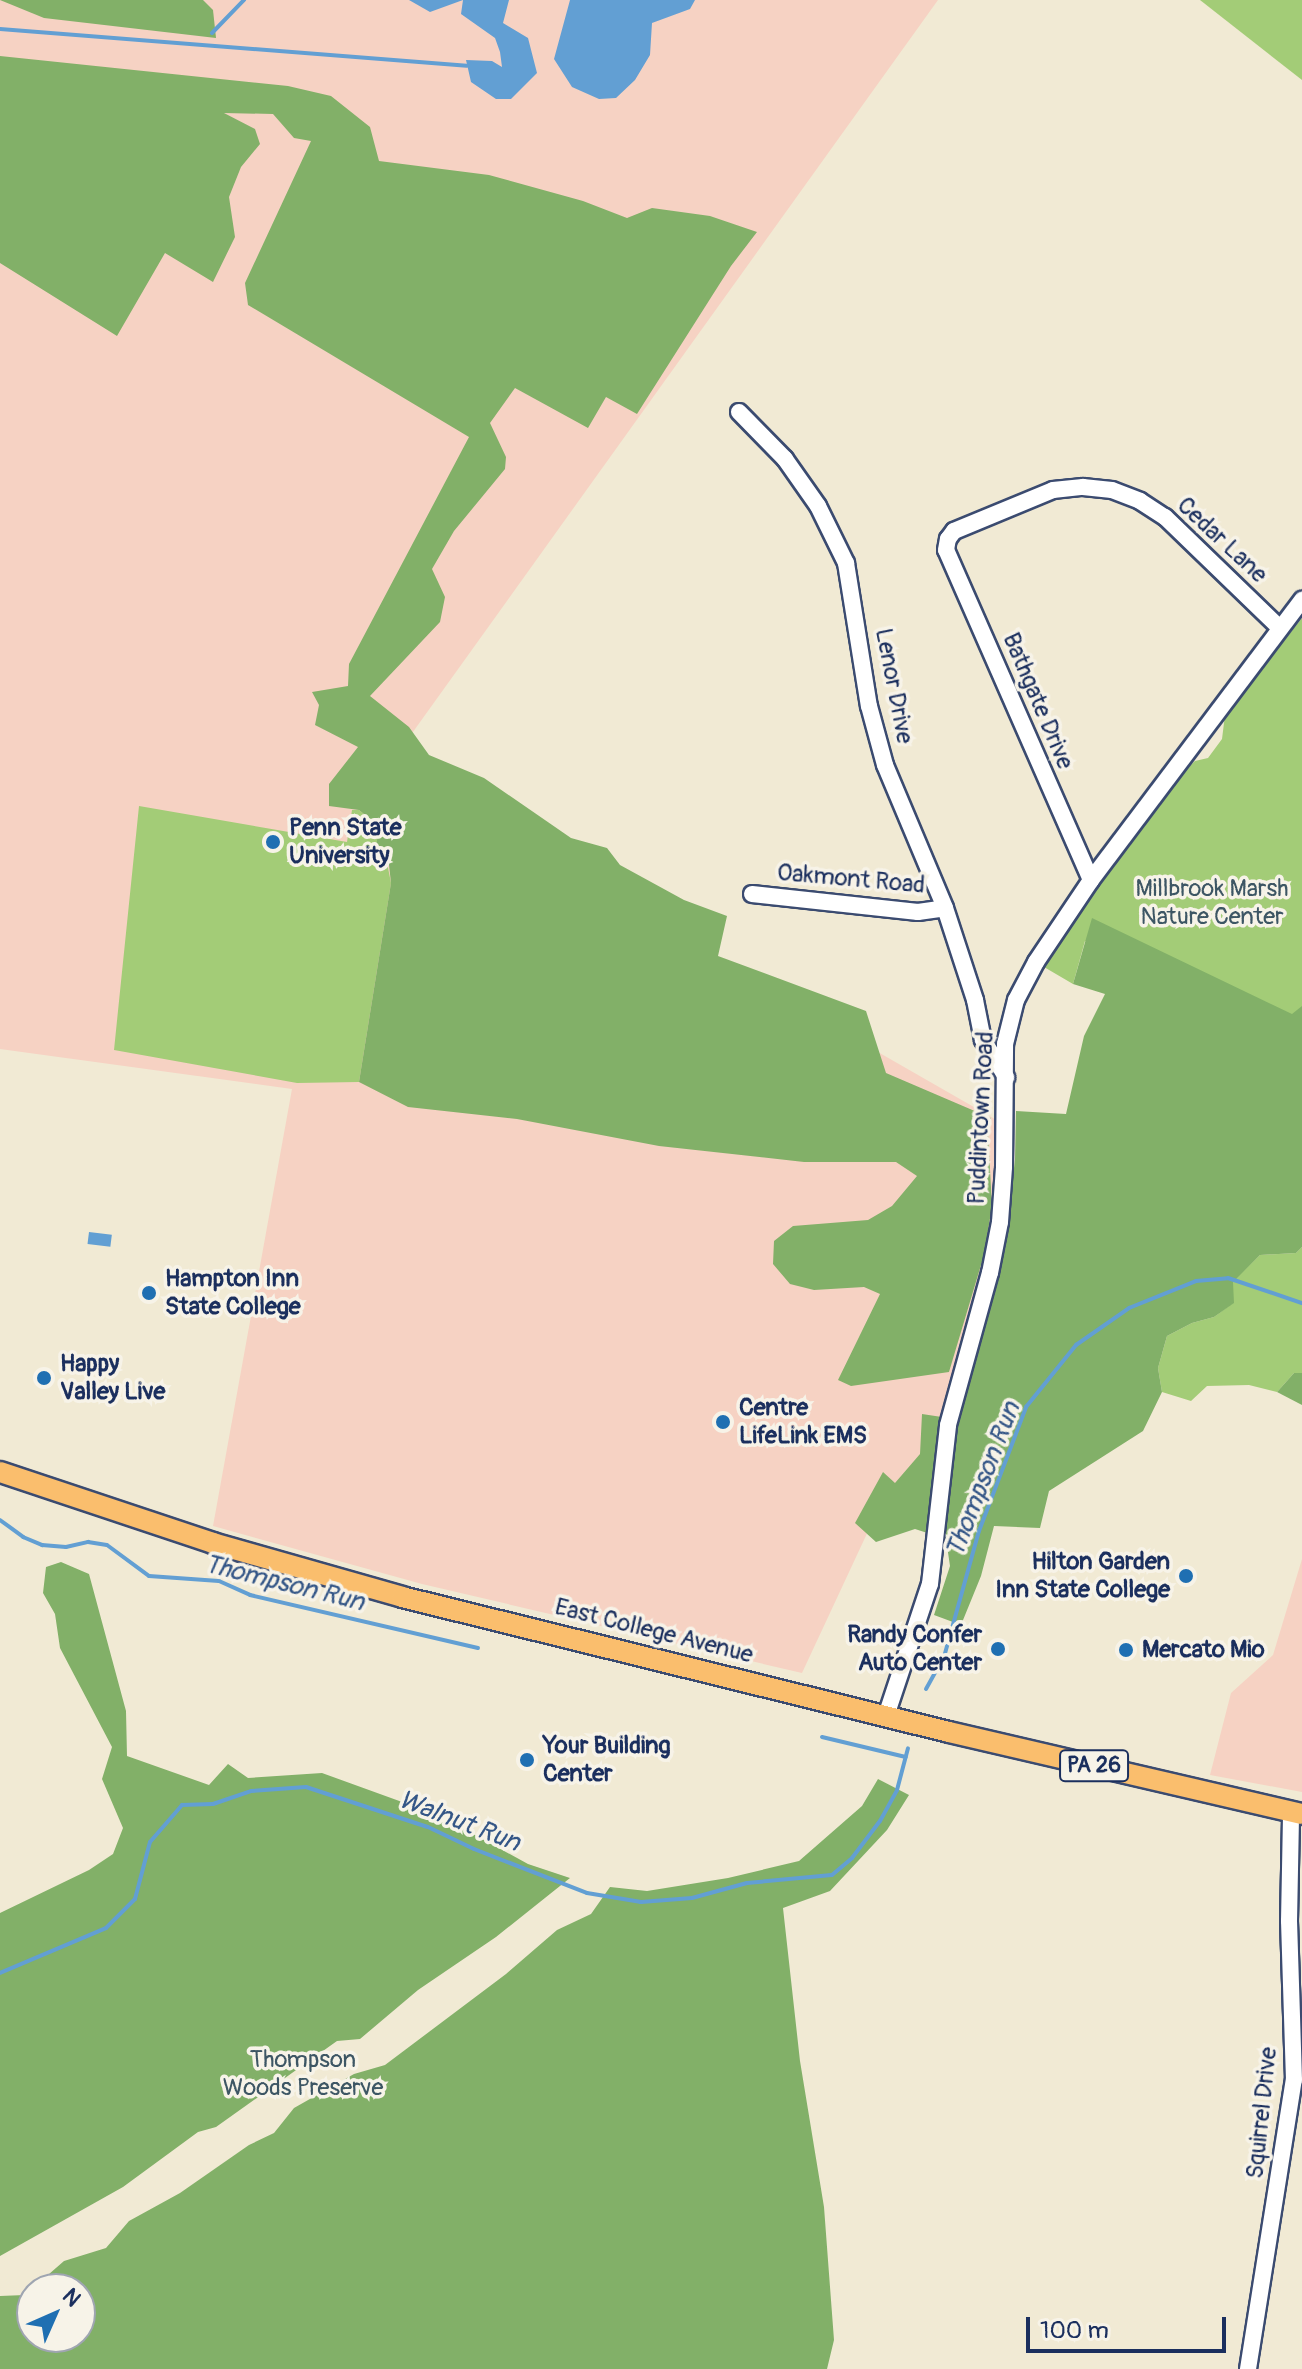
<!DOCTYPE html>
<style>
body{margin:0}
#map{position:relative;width:1302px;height:2369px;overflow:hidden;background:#f1ead4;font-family:Pangolin,sans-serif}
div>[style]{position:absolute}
.built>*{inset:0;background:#f6d2c3}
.green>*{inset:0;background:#a3cc77}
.forest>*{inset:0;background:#82b068}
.water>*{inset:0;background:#629fd3;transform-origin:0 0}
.stream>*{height:4px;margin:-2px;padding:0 2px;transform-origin:2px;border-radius:2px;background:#629fd3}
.roads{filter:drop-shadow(2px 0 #3b4b70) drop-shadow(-2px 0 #3b4b70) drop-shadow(0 2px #3b4b70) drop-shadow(0 -2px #3b4b70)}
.minor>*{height:16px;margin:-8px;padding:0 8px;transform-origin:8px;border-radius:8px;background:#fff}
.major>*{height:20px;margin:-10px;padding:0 10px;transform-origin:10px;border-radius:10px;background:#fabe6d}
.dots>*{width:22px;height:22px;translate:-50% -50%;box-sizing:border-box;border:4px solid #f7f3e8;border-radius:50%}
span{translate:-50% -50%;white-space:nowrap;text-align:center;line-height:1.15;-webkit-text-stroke:7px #f7f3e8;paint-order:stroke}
.shield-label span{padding:2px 6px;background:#f7f3e8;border:2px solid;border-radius:6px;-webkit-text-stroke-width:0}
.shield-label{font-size:22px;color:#1b2f5e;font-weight:700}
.street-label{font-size:24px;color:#1b2f5e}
.poi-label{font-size:24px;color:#1b2f5e;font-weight:700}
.left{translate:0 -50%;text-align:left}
.right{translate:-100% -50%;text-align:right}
.park-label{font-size:24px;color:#3d5664}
.water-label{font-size:26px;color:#345687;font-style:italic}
.north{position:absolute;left:16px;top:2273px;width:80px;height:80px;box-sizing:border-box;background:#f7f3e8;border:2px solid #9fa5b1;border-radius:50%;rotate:45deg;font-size:22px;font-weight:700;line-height:32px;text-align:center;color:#1b2f5e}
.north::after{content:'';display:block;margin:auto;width:28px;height:36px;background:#1f6fb2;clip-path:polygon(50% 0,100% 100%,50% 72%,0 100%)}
.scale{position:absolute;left:1026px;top:2317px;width:200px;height:36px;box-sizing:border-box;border:4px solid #1b2f5e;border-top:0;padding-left:10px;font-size:24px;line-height:28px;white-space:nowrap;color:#1b2f5e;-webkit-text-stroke:6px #f7f3e8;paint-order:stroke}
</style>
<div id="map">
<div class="built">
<div style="clip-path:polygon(0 0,938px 0,405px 743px,714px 958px,1000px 1122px,997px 1209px,986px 1260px,965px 1326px,941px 1435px,884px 1497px,802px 1673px,422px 1584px,213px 1526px,292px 1089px,0 1049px)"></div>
<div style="clip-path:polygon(1302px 1559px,1302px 1792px,1210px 1775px,1231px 1693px,1273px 1655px)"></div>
</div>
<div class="green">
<div style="clip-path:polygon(1200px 0,1302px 0,1302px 80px)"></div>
<div style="clip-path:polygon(1302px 618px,1302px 1029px,1085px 941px,1073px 984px,1044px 967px,1090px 895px,1181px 774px,1195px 761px,1208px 758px,1222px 739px,1225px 715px)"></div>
<div style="clip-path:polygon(139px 806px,347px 842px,352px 810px,359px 810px,380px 827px,391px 883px,359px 1082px,297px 1083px,114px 1050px)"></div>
<div style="clip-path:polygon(1302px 1247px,1302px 1373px,1294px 1373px,1277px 1392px,1249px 1385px,1207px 1386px,1191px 1401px,1162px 1392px,1158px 1368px,1167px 1336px,1192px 1323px,1214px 1317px,1233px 1303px,1232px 1282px,1260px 1255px,1296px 1253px)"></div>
</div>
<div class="forest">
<div style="clip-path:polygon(0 0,203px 0,213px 10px,216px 38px,44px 18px)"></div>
<div style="clip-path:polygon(0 56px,288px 86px,331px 96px,370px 127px,379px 161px,489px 175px,583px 201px,627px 218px,652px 208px,710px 216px,757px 232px,731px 266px,637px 414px,606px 397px,588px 428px,515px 388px,490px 423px,506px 457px,505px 469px,454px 531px,432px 569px,445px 597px,440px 622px,370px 696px,409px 727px,429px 755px,484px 778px,571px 838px,607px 848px,620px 865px,684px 900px,727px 916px,718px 956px,866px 1011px,886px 1073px,991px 1118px,988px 1133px,992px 1206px,984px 1255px,949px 1372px,851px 1386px,838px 1380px,880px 1294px,864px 1287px,814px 1290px,790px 1284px,773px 1264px,774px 1241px,793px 1226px,868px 1220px,892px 1206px,917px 1176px,896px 1162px,804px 1162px,659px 1146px,517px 1119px,408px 1107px,359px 1082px,391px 883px,388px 856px,375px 850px,380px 827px,359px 810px,329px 806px,329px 784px,358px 747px,315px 725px,319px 705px,312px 692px,348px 686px,349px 664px,469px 437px,248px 305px,245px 283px,311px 141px,294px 138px,273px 114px,224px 113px,255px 129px,260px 144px,241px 167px,229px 197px,235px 237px,213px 282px,165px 253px,117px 336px,0 263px)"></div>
<div style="clip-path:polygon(1092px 918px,1292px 1014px,1302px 1006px,1302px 1247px,1296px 1253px,1260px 1255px,1233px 1282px,1234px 1303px,1214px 1317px,1192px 1323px,1167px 1336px,1158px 1368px,1162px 1392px,1143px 1431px,1049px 1491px,1040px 1528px,994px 1526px,981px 1576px,961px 1625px,934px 1615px,950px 1566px,946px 1539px,915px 1529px,876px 1542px,855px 1523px,883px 1472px,895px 1483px,920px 1454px,922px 1414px,955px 1419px,970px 1379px,1005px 1249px,1015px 1159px,1016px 1111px,1066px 1114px,1084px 1036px,1105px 994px,1073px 984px)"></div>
<div style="clip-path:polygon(1294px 1373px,1302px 1373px,1302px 1405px,1277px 1392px)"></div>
<div style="clip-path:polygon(61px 1562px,89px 1574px,126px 1711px,127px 1756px,209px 1785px,228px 1764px,248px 1778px,322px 1773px,438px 1815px,528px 1864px,570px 1878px,496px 1937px,418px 1990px,360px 2039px,337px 2041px,216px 2127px,198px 2132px,123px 2187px,0 2256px,0 1913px,89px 1870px,113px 1854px,123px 1828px,102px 1779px,112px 1747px,60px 1648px,55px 1614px,43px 1593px,46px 1567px)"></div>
<div style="clip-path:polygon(evenodd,878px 1779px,909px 1795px,887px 1830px,830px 1891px,783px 1908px,800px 2061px,824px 2207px,834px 2340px,827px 2369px,0 2369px,0 2296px,25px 2295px,64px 2261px,106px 2248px,129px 2221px,180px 2193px,249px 2145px,274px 2133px,294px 2108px,354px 2074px,385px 2065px,506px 1974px,557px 1930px,591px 1914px,610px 1887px,647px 1891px,728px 1878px,799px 1861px,862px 1806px,878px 1779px,32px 2289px,80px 2289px,80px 2337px,32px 2337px,32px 2289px)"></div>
</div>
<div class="water">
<div style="clip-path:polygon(409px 0,509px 0,503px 23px,528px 38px,537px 73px,511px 99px,496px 99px,471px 82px,466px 60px,492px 61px,502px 67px,500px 52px,495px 38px,461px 14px,463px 0,430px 12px)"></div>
<div style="clip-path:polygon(570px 0,695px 0,690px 9px,652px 23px,650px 55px,635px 80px,616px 98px,599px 99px,572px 87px,554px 59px)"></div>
<div style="left:89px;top:1232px;width:23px;height:12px;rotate:7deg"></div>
</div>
<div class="stream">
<div style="left:0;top:29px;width:468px;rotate:4.5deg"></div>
<div style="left:212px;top:33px;width:46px;rotate:-45.9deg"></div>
<div style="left:0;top:1520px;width:29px;rotate:36deg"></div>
<div style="left:23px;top:1537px;width:21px;rotate:23deg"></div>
<div style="left:42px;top:1545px;width:24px;rotate:5deg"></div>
<div style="left:66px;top:1547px;width:23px;rotate:-13deg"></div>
<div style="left:88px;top:1542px;width:19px;rotate:9deg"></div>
<div style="left:107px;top:1545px;width:52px;rotate:36.4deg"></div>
<div style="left:149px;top:1576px;width:70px;rotate:4.1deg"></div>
<div style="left:219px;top:1581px;width:34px;rotate:24deg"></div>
<div style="left:250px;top:1595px;width:234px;rotate:13.1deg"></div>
<div style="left:926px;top:1689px;width:37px;rotate:-61deg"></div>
<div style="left:944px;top:1657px;width:131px;rotate:-74.5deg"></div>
<div style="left:979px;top:1531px;width:133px;rotate:-69.2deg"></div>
<div style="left:1026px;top:1407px;width:80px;rotate:-51.1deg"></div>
<div style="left:1076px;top:1345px;width:65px;rotate:-34.9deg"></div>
<div style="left:1129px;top:1308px;width:72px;rotate:-21.9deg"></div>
<div style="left:1196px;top:1281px;width:32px;rotate:-5deg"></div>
<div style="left:1228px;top:1278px;width:78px;rotate:18.7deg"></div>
<div style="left:822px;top:1737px;width:86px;rotate:13.4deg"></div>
<div style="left:0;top:1973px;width:115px;rotate:-23deg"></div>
<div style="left:106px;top:1928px;width:41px;rotate:-45deg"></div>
<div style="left:135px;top:1899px;width:59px;rotate:-75.3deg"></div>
<div style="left:150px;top:1842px;width:49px;rotate:-49.1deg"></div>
<div style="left:182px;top:1805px;width:31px;rotate:-2deg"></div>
<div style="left:213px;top:1804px;width:40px;rotate:-18.9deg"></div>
<div style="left:251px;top:1791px;width:55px;rotate:-4.2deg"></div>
<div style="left:306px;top:1787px;width:128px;rotate:18.2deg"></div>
<div style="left:428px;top:1827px;width:51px;rotate:25.6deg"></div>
<div style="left:474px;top:1849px;width:121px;rotate:21.3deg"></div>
<div style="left:587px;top:1893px;width:55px;rotate:9.5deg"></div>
<div style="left:641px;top:1902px;width:51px;rotate:-4.5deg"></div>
<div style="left:692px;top:1898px;width:57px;rotate:-15.3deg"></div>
<div style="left:747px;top:1883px;width:85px;rotate:-5.4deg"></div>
<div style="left:832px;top:1875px;width:26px;rotate:-40deg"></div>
<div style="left:852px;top:1858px;width:46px;rotate:-52.9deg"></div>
<div style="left:880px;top:1821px;width:35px;rotate:-61deg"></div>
<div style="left:897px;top:1790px;width:43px;rotate:-75.3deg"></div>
</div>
<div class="roads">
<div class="minor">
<div style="left:739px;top:412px;width:66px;rotate:45.6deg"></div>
<div style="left:785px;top:459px;width:57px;rotate:54.9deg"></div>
<div style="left:818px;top:506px;width:64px;rotate:63.8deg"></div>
<div style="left:846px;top:563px;width:145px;rotate:80.9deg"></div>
<div style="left:869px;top:706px;width:61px;rotate:74.8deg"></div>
<div style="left:885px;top:765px;width:155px;rotate:67.2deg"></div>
<div style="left:945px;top:908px;width:97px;rotate:71.9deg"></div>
<div style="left:975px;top:1000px;width:41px;rotate:78.7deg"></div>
<div style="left:983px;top:1040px;width:44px;rotate:58.1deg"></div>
<div style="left:1091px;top:880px;width:360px;rotate:-113.7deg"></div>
<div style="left:946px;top:550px;width:11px;rotate:-80deg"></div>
<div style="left:948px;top:539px;width:10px;rotate:-53deg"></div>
<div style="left:954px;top:531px;width:107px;rotate:-22.5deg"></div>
<div style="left:1053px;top:490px;width:30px;rotate:-6deg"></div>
<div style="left:1083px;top:487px;width:29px;rotate:6deg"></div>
<div style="left:1112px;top:490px;width:30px;rotate:21deg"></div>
<div style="left:1140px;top:501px;width:30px;rotate:33deg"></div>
<div style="left:1165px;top:517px;width:160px;rotate:44deg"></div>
<div style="left:752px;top:894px;width:167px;rotate:6.2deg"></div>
<div style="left:918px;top:912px;width:27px;rotate:-8deg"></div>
<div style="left:886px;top:1716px;width:139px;rotate:-71.6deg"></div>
<div style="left:930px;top:1584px;width:160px;rotate:-83.5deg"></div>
<div style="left:948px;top:1425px;width:158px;rotate:-74.6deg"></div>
<div style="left:990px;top:1273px;width:52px;rotate:-78.9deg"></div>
<div style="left:1000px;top:1222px;width:55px;rotate:-85.8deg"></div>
<div style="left:1004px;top:1167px;width:123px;rotate:-89.5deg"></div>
<div style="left:1005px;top:1044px;width:45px;rotate:-76deg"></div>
<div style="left:1016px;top:1000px;width:43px;rotate:-62.2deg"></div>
<div style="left:1036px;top:962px;width:99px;rotate:-56.1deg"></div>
<div style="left:1091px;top:880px;width:351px;rotate:-53deg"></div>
<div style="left:1248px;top:2369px;width:293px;rotate:-81deg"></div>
<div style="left:1294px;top:2080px;width:159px;rotate:-91.8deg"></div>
<div style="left:1289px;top:1921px;width:109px;rotate:-88.9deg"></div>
</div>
<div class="major">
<div style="left:0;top:1472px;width:225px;rotate:18.4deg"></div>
<div style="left:213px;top:1543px;width:197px;rotate:15.9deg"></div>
<div style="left:402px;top:1597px;width:563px;rotate:13.86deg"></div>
<div style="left:949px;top:1732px;width:362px;rotate:13.1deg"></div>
</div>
</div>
<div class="dots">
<div style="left:273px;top:842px;background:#1f6fb2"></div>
<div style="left:149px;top:1293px;background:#1f6fb2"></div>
<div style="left:44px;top:1378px;background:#1f6fb2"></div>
<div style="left:723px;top:1422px;background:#1f6fb2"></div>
<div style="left:1186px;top:1576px;background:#1f6fb2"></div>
<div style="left:998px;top:1649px;background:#1f6fb2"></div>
<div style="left:1126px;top:1650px;background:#1f6fb2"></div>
<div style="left:527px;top:1760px;background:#1f6fb2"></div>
</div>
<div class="shield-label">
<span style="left:1094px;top:1766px">PA 26</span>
</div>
<div class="street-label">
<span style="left:1222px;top:540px;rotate:43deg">Cedar Lane</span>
<span style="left:894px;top:686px;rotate:79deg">Lenor Drive</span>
<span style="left:1038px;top:701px;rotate:67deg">Bathgate Drive</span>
<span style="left:851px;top:879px;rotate:5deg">Oakmont Road</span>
<span style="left:981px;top:1118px;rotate:-87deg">Puddintown Road</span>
<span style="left:654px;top:1631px;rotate:14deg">East College Avenue</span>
<span style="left:1262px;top:2113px;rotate:-84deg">Squirrel Drive</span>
</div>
<div class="poi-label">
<span class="left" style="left:289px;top:842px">Penn State<br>University</span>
<span class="left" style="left:165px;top:1293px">Hampton Inn<br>State College</span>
<span class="left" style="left:60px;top:1378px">Happy<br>Valley Live</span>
<span class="left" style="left:739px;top:1422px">Centre<br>LifeLink EMS</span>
<span class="right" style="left:1170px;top:1576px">Hilton Garden<br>Inn State College</span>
<span class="right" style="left:982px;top:1649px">Randy Confer<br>Auto Center</span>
<span class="left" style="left:1142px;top:1650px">Mercato Mio</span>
<span class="left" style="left:543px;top:1760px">Your Building<br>Center</span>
</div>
<div class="park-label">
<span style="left:1212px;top:903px">Millbrook Marsh<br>Nature Center</span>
<span style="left:303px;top:2074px">Thompson<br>Woods Preserve</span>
</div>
<div class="water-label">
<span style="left:984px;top:1480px;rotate:-69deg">Thompson Run</span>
<span style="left:284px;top:1584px;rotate:14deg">Thompson Run</span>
<span style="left:459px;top:1822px;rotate:21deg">Walnut Run</span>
</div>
<div class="north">N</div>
<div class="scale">100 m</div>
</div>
